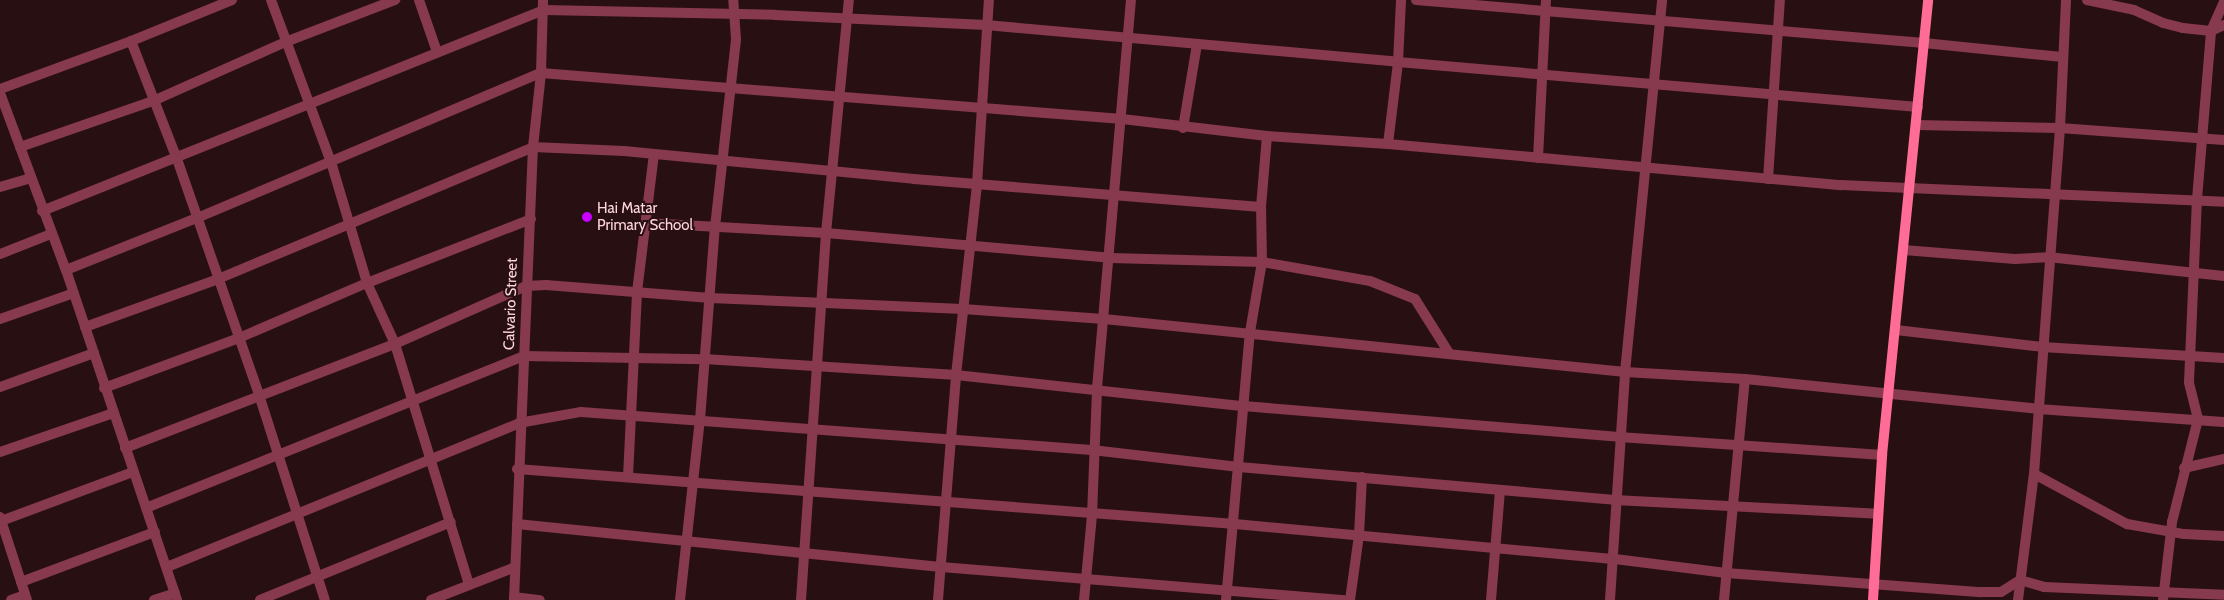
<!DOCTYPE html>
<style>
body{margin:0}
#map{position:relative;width:2224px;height:600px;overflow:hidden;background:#270f12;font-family:Cabin,sans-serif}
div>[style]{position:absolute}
.street>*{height:10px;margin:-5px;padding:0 5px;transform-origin:5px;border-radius:5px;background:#87394e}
.secondary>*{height:10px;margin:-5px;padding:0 5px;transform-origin:5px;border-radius:5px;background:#ff6c95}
.dots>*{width:14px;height:14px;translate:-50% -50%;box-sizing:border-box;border:2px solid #270f12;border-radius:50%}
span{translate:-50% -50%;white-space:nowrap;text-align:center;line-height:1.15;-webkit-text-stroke:4px #270f12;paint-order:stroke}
.poi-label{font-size:15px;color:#ffd5dd}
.left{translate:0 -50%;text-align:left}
.street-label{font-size:15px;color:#ffd5dd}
</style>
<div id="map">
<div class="street">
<div style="left:232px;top:0;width:109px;rotate:157.9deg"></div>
<div style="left:131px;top:41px;width:127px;rotate:68.7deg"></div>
<div style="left:177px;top:159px;width:253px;rotate:70.8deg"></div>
<div style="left:260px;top:398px;width:212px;rotate:72.2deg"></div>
<div style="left:271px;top:0;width:173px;rotate:69.7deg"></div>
<div style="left:331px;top:162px;width:126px;rotate:73.4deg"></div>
<div style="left:367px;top:283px;width:67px;rotate:65.3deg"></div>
<div style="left:395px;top:344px;width:252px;rotate:72.9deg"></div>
<div style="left:419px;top:0;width:55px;rotate:70.9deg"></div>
<div style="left:1416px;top:0;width:510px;rotate:4.84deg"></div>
<div style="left:1924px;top:43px;width:139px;rotate:5.8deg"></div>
<div style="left:2087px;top:0;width:48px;rotate:12deg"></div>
<div style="left:2134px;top:10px;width:32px;rotate:24deg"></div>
<div style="left:2163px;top:23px;width:21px;rotate:14deg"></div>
<div style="left:2183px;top:28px;width:28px;rotate:6deg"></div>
<div style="left:2211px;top:31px;width:14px;rotate:-25deg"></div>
<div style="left:0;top:89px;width:140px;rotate:-20.1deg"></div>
<div style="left:0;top:93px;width:189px;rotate:69.6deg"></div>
<div style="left:66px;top:270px;width:348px;rotate:71.4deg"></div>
<div style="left:1917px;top:125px;width:143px;rotate:1.2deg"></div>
<div style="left:2060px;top:128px;width:164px;rotate:4.2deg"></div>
<div style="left:1183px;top:128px;width:85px;rotate:-80.5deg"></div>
<div style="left:1388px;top:144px;width:83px;rotate:-83deg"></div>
<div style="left:1398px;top:62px;width:522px;rotate:4.95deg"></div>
<div style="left:20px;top:147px;width:141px;rotate:-19.1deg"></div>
<div style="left:153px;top:101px;width:148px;rotate:-24deg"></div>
<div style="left:288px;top:41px;width:115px;rotate:-21deg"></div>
<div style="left:1538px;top:158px;width:158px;rotate:-87.1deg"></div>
<div style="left:1768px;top:179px;width:179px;rotate:-86.2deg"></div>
<div style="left:0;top:187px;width:32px;rotate:-16deg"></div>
<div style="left:42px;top:211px;width:541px;rotate:-21.82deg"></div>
<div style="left:544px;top:10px;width:231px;rotate:1.2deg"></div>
<div style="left:775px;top:15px;width:211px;rotate:2.7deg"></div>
<div style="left:986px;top:25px;width:414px;rotate:5.1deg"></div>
<div style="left:1398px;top:62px;width:62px;rotate:-87.2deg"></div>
<div style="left:646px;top:223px;width:180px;rotate:3.2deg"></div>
<div style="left:826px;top:233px;width:285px;rotate:5deg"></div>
<div style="left:1110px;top:258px;width:152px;rotate:1.5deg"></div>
<div style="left:1262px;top:262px;width:110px;rotate:10deg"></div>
<div style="left:1370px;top:281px;width:48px;rotate:21.8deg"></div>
<div style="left:1415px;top:299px;width:64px;rotate:57.8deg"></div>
<div style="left:1904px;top:250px;width:111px;rotate:4.6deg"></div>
<div style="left:2015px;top:259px;width:33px;rotate:-3deg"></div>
<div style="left:2048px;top:257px;width:177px;rotate:6.2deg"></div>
<div style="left:0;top:254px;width:55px;rotate:-21.4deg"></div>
<div style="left:66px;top:270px;width:141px;rotate:-21.7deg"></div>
<div style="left:197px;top:218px;width:373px;rotate:-22.9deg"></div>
<div style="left:541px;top:73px;width:583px;rotate:4.53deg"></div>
<div style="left:1122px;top:119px;width:146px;rotate:6.7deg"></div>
<div style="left:1267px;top:136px;width:121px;rotate:3.8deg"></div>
<div style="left:1388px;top:144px;width:455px;rotate:5.2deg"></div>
<div style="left:1841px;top:185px;width:383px;rotate:2.5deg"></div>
<div style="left:0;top:319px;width:78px;rotate:-19.4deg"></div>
<div style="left:85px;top:327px;width:141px;rotate:-19.8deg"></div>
<div style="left:218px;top:279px;width:342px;rotate:-22.7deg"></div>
<div style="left:533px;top:147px;width:91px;rotate:2.5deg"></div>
<div style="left:624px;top:151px;width:291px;rotate:5.5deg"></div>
<div style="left:914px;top:179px;width:348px;rotate:4.6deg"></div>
<div style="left:1896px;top:330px;width:147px;rotate:6.6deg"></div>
<div style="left:2042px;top:347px;width:182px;rotate:3.5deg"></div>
<div style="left:0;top:387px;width:100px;rotate:-19.9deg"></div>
<div style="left:104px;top:388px;width:144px;rotate:-20.3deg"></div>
<div style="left:239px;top:338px;width:139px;rotate:-23.3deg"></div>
<div style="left:367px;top:283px;width:176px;rotate:-21.3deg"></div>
<div style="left:125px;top:448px;width:289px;rotate:-21.1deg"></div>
<div style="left:395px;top:344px;width:143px;rotate:-23.9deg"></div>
<div style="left:526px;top:286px;width:20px;rotate:-3deg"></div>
<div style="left:546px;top:285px;width:165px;rotate:4.5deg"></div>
<div style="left:710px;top:298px;width:253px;rotate:2.5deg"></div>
<div style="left:963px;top:309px;width:141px;rotate:4.1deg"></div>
<div style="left:1104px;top:319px;width:524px;rotate:5.81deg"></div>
<div style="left:1625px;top:372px;width:120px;rotate:3.3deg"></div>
<div style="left:1745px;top:379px;width:295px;rotate:5.8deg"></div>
<div style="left:2038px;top:409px;width:186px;rotate:4deg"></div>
<div style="left:0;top:452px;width:120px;rotate:-19deg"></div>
<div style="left:2184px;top:468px;width:41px;rotate:-12.7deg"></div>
<div style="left:517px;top:469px;width:720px;rotate:4.38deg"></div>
<div style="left:1235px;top:524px;width:382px;rotate:5.3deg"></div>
<div style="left:1615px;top:559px;width:112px;rotate:7.2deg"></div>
<div style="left:1726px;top:573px;width:256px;rotate:4.3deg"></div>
<div style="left:1981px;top:592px;width:20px"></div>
<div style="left:2001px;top:592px;width:22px;rotate:-32deg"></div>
<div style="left:2020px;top:580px;width:25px;rotate:16deg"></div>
<div style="left:2044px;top:587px;width:180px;rotate:2.5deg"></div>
<div style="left:2034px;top:474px;width:106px;rotate:28.3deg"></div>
<div style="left:2127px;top:524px;width:58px;rotate:10deg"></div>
<div style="left:2184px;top:534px;width:40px;rotate:2.9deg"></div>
<div style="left:628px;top:477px;width:185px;rotate:-87.2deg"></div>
<div style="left:637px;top:292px;width:139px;rotate:-83deg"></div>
<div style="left:146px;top:508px;width:407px;rotate:-21.9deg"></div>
<div style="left:524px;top:356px;width:180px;rotate:1deg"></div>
<div style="left:704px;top:359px;width:253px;rotate:3.6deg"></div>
<div style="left:956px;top:375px;width:289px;rotate:6.2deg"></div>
<div style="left:1243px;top:406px;width:377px;rotate:4.7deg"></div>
<div style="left:1619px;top:437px;width:264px;rotate:3.9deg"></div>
<div style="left:0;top:517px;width:87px;rotate:72deg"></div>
<div style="left:1px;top:521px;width:141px;rotate:-20.4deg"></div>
<div style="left:517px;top:524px;width:426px;rotate:5.8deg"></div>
<div style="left:941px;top:567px;width:405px;rotate:4.7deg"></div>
<div style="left:167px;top:567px;width:380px;rotate:-22.2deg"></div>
<div style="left:519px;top:423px;width:63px;rotate:-10.1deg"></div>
<div style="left:581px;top:412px;width:512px;rotate:4.25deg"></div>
<div style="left:1092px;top:450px;width:148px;rotate:6.6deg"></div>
<div style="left:1239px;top:467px;width:377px;rotate:5deg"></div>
<div style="left:1615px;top:500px;width:263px;rotate:3deg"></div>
<div style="left:21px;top:582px;width:143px;rotate:-20.5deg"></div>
<div style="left:514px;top:597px;width:26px;rotate:7deg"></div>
<div style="left:11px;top:600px;width:15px;rotate:-20deg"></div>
<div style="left:154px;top:600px;width:22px;rotate:-18deg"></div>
<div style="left:260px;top:600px;width:206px;rotate:-22.2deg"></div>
<div style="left:431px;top:600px;width:90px;rotate:-21.4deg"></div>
<div style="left:514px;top:600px;width:453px;rotate:-87.6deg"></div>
<div style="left:533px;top:147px;width:74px;rotate:-83.8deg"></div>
<div style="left:541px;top:73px;width:73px;rotate:-88.4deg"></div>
<div style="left:680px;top:600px;width:181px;rotate:-83.7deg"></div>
<div style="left:700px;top:420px;width:194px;rotate:-85.6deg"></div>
<div style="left:715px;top:227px;width:189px;rotate:-83.6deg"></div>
<div style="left:736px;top:39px;width:39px;rotate:-94deg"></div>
<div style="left:801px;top:600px;width:368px;rotate:-86.1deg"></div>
<div style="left:826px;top:233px;width:234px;rotate:-84.4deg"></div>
<div style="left:938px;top:600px;width:226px;rotate:-85.4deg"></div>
<div style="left:956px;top:375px;width:192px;rotate:-83.7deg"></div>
<div style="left:977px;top:184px;width:184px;rotate:-86.3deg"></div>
<div style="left:1084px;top:600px;width:85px;rotate:-84.6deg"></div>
<div style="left:1092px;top:515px;width:127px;rotate:-87.7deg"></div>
<div style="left:1097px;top:388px;width:389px;rotate:-85deg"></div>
<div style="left:1226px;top:600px;width:269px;rotate:-84.9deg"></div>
<div style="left:1250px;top:332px;width:71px;rotate:-80.3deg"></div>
<div style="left:1262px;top:262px;width:55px;rotate:-91deg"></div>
<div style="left:1261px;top:207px;width:71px;rotate:-85.2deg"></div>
<div style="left:1350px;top:600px;width:66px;rotate:-82.1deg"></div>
<div style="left:1359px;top:535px;width:58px;rotate:-87deg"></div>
<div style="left:1491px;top:600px;width:110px;rotate:-85.3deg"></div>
<div style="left:1610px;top:600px;width:228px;rotate:-86.2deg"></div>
<div style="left:1625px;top:372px;width:374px;rotate:-84.3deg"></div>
<div style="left:1724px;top:600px;width:222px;rotate:-84.6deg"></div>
<div style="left:2018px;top:600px;width:127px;rotate:-82.8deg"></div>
<div style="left:2034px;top:474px;width:347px;rotate:-85.7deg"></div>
<div style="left:2060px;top:128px;width:128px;rotate:-87.3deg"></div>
<div style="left:2163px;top:600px;width:79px;rotate:-83.4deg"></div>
<div style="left:2172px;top:522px;width:106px;rotate:-75.8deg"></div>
<div style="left:2198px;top:419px;width:38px;rotate:-104deg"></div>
<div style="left:2189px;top:382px;width:183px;rotate:-87.5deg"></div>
<div style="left:2197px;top:199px;width:169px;rotate:-85.2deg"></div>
<div style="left:2211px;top:31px;width:32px;rotate:-66deg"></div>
</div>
<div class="secondary">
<div style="left:1873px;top:600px;width:145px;rotate:-86.4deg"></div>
<div style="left:1882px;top:455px;width:457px;rotate:-84.2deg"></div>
</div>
<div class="dots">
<div style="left:587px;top:217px;background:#cb01ff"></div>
</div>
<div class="poi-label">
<span class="left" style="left:597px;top:217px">Hai Matar<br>Primary School</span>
</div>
<div class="street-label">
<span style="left:511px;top:304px;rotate:-88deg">Calvario Street</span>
</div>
</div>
